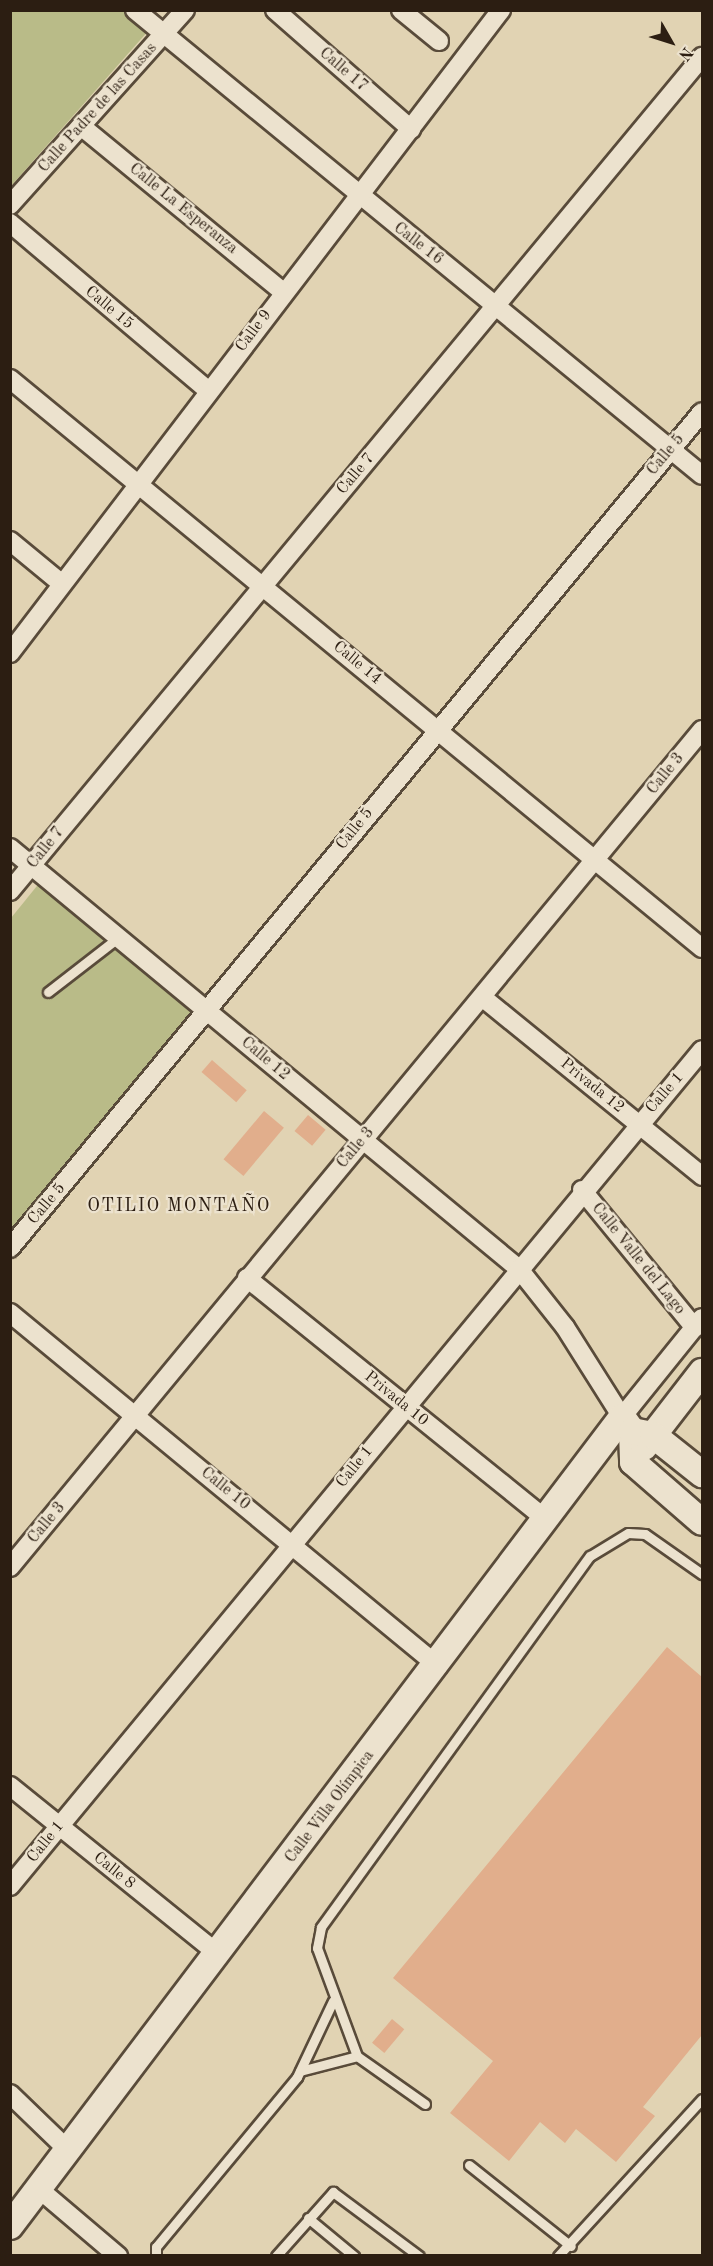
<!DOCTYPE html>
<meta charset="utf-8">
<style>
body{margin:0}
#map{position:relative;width:713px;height:2266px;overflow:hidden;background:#e1d3b3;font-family:"Old Standard TT",serif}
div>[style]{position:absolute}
.green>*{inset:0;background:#b9bb88}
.building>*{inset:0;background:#e1ae8c;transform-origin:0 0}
.roads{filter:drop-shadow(2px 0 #594b3a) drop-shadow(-2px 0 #594b3a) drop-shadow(0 2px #594b3a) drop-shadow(0 -2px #594b3a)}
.lane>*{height:9px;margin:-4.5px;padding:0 4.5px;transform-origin:4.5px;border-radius:4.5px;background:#ece2ce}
.street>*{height:18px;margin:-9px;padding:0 9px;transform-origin:9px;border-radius:9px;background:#ece2ce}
.secondary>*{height:26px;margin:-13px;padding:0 13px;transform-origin:13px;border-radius:13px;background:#ece2ce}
span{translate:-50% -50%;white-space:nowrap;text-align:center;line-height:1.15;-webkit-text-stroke:4.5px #ece2ce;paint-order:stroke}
.street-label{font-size:16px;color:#2c1e12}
.neighbourhood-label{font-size:18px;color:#2c1e12;letter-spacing:1.5px}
.frame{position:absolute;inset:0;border:12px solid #2c1e12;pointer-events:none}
.north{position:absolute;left:641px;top:12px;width:60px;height:60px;-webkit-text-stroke:4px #ece2ce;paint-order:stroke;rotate:129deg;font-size:16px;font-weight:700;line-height:24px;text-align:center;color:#2c1e12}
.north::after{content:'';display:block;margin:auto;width:21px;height:27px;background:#2c1e12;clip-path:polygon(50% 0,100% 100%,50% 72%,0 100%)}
</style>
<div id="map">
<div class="green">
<div style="clip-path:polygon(11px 11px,125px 11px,149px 30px,11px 186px)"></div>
<div style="clip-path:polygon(41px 881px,195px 1010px,11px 1231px,11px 918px)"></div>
</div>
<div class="building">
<div style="left:212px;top:1060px;width:46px;height:16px;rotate:41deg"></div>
<div style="left:264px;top:1111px;width:26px;height:63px;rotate:40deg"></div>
<div style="left:308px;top:1115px;width:23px;height:21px;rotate:40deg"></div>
<div style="clip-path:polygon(667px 1647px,702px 1677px,702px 2035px,643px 2107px,655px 2116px,616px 2162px,576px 2129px,565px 2143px,540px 2122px,509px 2161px,450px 2113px,493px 2061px,393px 1978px)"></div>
<div style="left:392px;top:2019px;width:16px;height:31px;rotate:40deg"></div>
</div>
<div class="roads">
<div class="lane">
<div style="left:48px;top:992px;width:90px;rotate:-37.8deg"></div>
<div style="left:300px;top:2071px;width:59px;rotate:-14.7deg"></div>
<div style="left:425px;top:2104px;width:83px;rotate:-144.8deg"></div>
<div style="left:357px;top:2056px;width:115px;rotate:-110.3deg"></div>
<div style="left:317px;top:1948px;width:21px;rotate:-79deg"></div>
<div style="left:321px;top:1927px;width:458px;rotate:-54.1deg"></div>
<div style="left:590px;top:1556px;width:44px;rotate:-31.2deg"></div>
<div style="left:628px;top:1533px;width:17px;rotate:3deg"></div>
<div style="left:645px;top:1534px;width:70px;rotate:35.1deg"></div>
<div style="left:469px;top:2165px;width:130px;rotate:38.5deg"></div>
<div style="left:308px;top:2218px;width:60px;rotate:39.6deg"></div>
<div style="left:156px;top:2256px;width:9px;rotate:-90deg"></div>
<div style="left:156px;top:2247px;width:221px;rotate:-50.3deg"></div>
<div style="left:297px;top:2077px;width:84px;rotate:-64.7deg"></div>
<div style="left:276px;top:2256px;width:86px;rotate:-48.3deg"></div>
<div style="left:333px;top:2192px;width:107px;rotate:36.7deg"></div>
<div style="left:558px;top:2256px;width:213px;rotate:-47.5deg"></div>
</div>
<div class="street">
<div style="left:135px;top:10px;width:733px;rotate:39.36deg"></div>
<div style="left:275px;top:10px;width:181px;rotate:41.2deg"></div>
<div style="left:401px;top:10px;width:49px;rotate:39.2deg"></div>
<div style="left:81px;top:126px;width:261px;rotate:39.4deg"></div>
<div style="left:10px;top:205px;width:262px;rotate:-48.1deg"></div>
<div style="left:10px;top:223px;width:260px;rotate:40.2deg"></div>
<div style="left:10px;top:379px;width:896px;rotate:39.43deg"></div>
<div style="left:10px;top:541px;width:66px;rotate:39.5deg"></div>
<div style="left:10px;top:653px;width:809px;rotate:-52.63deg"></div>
<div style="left:10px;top:848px;width:661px;rotate:39.59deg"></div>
<div style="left:519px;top:1269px;width:74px;rotate:51.6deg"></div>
<div style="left:565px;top:1327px;width:107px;rotate:57.7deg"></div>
<div style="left:622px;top:1417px;width:127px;rotate:-51.1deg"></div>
<div style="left:10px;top:891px;width:1084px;rotate:-50.32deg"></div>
<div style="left:482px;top:997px;width:284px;rotate:39.1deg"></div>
<div style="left:582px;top:1190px;width:178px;rotate:50.7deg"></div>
<div style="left:10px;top:1248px;width:1085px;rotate:-50.38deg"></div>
<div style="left:247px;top:1278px;width:384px;rotate:38.9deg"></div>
<div style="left:10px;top:1313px;width:555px;rotate:39.51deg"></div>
<div style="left:10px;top:1567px;width:1086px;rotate:-50.42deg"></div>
<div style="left:10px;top:1786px;width:267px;rotate:38.9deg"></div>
<div style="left:10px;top:1886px;width:1085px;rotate:-50.38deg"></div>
<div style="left:10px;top:2094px;width:81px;rotate:44deg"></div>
<div style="left:39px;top:2189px;width:104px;rotate:40.3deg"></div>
</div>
<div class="secondary">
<div style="left:632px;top:1431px;width:31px;rotate:88deg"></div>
<div style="left:633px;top:1462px;width:91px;rotate:41deg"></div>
<div style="left:644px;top:1447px;width:95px;rotate:-52.3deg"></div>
<div style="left:10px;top:2226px;width:1014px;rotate:-52.89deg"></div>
<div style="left:622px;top:1417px;width:17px;rotate:54deg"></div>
<div style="left:632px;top:1431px;width:21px;rotate:11deg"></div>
<div style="left:653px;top:1435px;width:63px;rotate:38.5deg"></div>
</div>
</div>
<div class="street-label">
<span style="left:343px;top:70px;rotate:41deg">Calle 17</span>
<span style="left:98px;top:108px;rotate:-48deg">Calle Padre de las Casas</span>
<span style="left:183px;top:209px;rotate:39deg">Calle La Esperanza</span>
<span style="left:418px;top:244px;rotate:38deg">Calle 16</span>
<span style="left:109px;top:308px;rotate:40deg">Calle 15</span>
<span style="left:254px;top:331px;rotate:-53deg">Calle 9</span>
<span style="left:666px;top:455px;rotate:-50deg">Calle 5</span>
<span style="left:356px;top:474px;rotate:-50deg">Calle 7</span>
<span style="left:357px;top:663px;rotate:40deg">Calle 14</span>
<span style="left:666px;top:774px;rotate:-51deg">Calle 3</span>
<span style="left:355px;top:829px;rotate:-51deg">Calle 5</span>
<span style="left:46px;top:848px;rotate:-51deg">Calle 7</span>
<span style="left:265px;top:1059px;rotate:40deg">Calle 12</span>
<span style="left:592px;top:1086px;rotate:39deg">Privada 12</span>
<span style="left:665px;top:1093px;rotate:-49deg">Calle 1</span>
<span style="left:356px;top:1148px;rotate:-50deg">Calle 3</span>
<span style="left:47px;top:1204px;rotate:-50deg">Calle 5</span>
<span style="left:638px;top:1259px;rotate:51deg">Calle Valle del Lago</span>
<span style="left:396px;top:1399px;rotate:39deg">Privada 10</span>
<span style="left:355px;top:1467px;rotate:-51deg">Calle 1</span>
<span style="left:225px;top:1489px;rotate:39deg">Calle 10</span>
<span style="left:47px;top:1523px;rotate:-50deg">Calle 3</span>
<span style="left:330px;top:1807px;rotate:-53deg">Calle Villa Olímpica</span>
<span style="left:46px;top:1842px;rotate:-51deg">Calle 1</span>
<span style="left:114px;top:1871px;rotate:39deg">Calle 8</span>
</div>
<div class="neighbourhood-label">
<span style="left:179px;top:1206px">OTILIO MONTAÑO</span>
</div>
<div class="frame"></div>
<div class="north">N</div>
</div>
